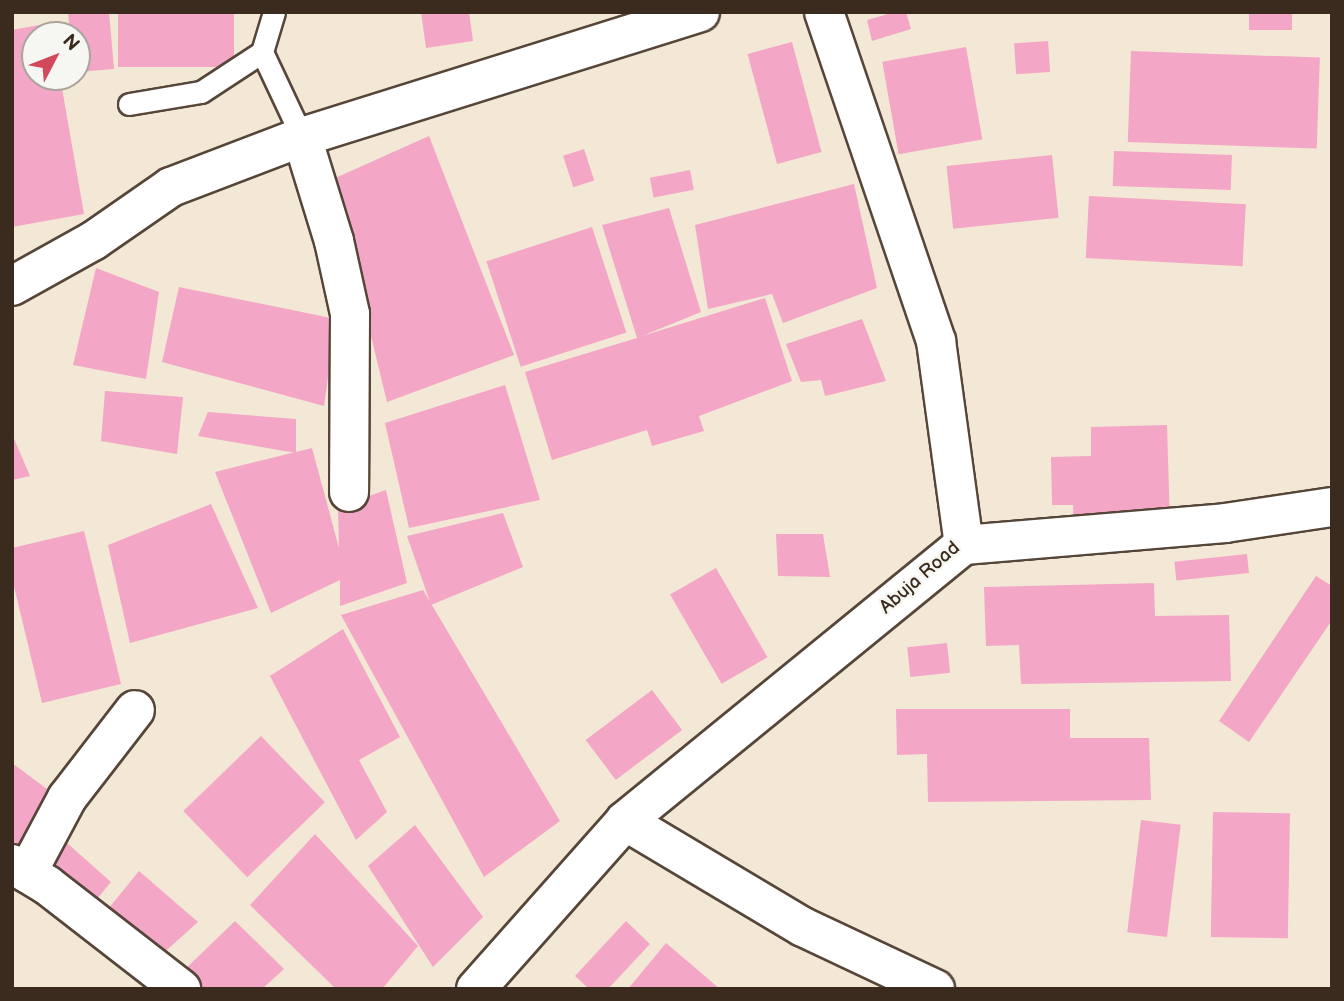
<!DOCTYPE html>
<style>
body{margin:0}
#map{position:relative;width:1344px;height:1001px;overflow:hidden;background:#f2e8d5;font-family:"Balsamiq Sans",sans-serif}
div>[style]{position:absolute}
.building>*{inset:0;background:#f4a6c6;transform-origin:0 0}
.roads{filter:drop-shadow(2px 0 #564639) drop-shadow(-2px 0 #564639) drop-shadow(0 2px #564639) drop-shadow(0 -2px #564639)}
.service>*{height:21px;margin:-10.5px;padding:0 10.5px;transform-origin:10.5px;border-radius:10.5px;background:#fff}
.minor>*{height:38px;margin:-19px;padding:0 19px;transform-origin:19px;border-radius:19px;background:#fff}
span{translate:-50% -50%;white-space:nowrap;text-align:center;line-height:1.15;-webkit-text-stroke:5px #f6f6f2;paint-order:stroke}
.street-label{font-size:19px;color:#3b2a1e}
.frame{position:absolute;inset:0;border:14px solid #3b2a1e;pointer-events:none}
.north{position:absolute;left:21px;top:21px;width:70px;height:70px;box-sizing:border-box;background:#f6f6f2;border:2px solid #aba49d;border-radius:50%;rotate:48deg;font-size:19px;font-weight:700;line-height:28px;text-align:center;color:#3b2a1e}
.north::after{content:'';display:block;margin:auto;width:24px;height:32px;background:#d1495b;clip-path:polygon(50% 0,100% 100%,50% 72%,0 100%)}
</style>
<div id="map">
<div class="building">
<div style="clip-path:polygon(68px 12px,109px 12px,114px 69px,77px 72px,77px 35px,70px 35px)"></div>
<div style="left:118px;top:12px;width:116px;height:55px"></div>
<div style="clip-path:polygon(421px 12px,469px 12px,473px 41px,426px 48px)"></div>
<div style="clip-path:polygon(895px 12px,906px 12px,911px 29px,872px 41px,867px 20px)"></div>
<div style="left:1249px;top:12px;width:43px;height:18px"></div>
<div style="clip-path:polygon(50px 23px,52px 35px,35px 35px,35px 77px,60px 77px,84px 214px,12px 227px,12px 30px)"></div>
<div style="left:1048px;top:41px;width:31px;height:34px;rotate:86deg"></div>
<div style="left:792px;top:42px;width:114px;height:46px;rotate:75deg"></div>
<div style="left:966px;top:47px;width:94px;height:85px;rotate:80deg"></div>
<div style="left:1131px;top:51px;width:189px;height:91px;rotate:2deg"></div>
<div style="clip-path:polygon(429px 136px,514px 355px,387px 402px,333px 179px)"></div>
<div style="left:584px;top:149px;width:33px;height:22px;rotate:72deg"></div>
<div style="left:1114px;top:151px;width:118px;height:35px;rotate:2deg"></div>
<div style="left:1052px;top:155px;width:63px;height:106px;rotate:84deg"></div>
<div style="left:690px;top:170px;width:20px;height:41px;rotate:79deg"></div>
<div style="clip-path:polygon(854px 184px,877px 288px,783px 323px,772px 294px,708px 309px,695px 225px)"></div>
<div style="left:1089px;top:196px;width:157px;height:62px;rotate:3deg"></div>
<div style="clip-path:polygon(669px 208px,701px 312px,642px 336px,765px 298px,792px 381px,699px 416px,704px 431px,652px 446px,647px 430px,552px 460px,525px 372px,637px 338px,602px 225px)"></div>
<div style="left:592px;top:227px;width:111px;height:111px;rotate:72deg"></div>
<div style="clip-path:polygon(96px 268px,159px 292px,146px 379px,73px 365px)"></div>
<div style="clip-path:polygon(179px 287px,336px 319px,324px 406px,162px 362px)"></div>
<div style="clip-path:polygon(862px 319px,886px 381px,825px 396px,821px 380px,801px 382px,786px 344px)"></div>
<div style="clip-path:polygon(505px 385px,540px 500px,409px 528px,385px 423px)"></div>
<div style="clip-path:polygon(105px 391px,183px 397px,177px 454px,101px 441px)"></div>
<div style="clip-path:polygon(208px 412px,296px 419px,296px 453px,198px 436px)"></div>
<div style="clip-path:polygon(1167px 425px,1170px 525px,1074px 527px,1073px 505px,1052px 505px,1051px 457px,1091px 456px,1091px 427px)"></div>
<div style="clip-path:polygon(12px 434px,30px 476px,12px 480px)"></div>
<div style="clip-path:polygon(312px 448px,339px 548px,338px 507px,386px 490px,407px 583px,340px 606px,340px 580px,271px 613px,215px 472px)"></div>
<div style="clip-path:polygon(211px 504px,258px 608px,130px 643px,108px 545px)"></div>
<div style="clip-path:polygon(503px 513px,523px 567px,431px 605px,407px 536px)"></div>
<div style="clip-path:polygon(84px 531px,121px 684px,42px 703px,12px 578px,12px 548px)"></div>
<div style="clip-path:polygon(776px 534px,823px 534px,830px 577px,778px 576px)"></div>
<div style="left:1247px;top:554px;width:19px;height:73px;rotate:84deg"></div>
<div style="left:716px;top:568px;width:103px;height:53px;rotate:60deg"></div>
<div style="clip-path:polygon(1316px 576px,1332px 586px,1332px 620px,1249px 742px,1219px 721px)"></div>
<div style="clip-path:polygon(1154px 583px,1155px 616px,1229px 615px,1231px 681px,1021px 684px,1019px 645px,986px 646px,984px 587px)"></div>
<div style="clip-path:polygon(423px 590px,560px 821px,484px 877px,341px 615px)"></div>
<div style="clip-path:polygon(343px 629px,400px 737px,359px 760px,387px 812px,356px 840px,270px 676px)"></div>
<div style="left:947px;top:643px;width:30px;height:40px;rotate:84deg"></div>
<div style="left:652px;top:690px;width:50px;height:83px;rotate:53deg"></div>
<div style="clip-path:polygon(896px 709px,1070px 709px,1070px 738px,1149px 738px,1151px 800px,928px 802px,927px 754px,897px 755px)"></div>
<div style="left:261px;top:736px;width:92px;height:108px;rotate:46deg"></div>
<div style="clip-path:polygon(12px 763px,55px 795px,28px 854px,12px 847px)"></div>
<div style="left:1213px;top:812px;width:77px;height:125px;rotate:1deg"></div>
<div style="left:1141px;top:820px;width:40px;height:113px;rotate:7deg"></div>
<div style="clip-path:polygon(415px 825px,483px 917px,433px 967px,368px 866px)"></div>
<div style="clip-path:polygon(315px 834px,418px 946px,382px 989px,336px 989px,250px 905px)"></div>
<div style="clip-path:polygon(58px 835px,111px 882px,92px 905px,39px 863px)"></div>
<div style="clip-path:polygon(139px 871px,198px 922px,159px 957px,104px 914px)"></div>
<div style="clip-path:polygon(235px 921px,284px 969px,262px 989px,199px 989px,179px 975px)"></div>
<div style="clip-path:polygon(626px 921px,650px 944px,608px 989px,589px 989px,575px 976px)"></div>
<div style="clip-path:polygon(666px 943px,720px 989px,628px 989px)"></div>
</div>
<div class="roads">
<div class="service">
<div style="left:262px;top:52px;width:94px;rotate:64.8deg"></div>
<div style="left:129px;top:104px;width:73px;rotate:-9.5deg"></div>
<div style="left:201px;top:92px;width:73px;rotate:-33.3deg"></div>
<div style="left:262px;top:52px;width:42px;rotate:-73.3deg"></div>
</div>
<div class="minor">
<div style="left:824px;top:12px;width:348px;rotate:71.2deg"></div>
<div style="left:936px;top:341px;width:206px;rotate:82.2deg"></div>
<div style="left:302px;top:137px;width:109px;rotate:72.9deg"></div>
<div style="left:334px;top:241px;width:75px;rotate:77.6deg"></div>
<div style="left:350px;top:314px;width:178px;rotate:90.3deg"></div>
<div style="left:12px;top:286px;width:93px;rotate:-29.1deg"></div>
<div style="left:93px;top:241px;width:95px;rotate:-34.7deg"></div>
<div style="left:171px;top:187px;width:140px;rotate:-20.9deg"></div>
<div style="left:302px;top:137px;width:417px;rotate:-17.4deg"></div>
<div style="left:964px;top:545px;width:262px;rotate:-4.8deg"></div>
<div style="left:1225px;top:523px;width:108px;rotate:-8.5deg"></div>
<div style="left:625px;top:821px;width:207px;rotate:30.8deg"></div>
<div style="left:803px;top:927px;width:146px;rotate:25.2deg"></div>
<div style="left:12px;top:864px;width:41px;rotate:31deg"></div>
<div style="left:47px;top:885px;width:170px;rotate:37.8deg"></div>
<div style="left:27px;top:873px;width:85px;rotate:-61.9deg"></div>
<div style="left:67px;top:798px;width:111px;rotate:-52.3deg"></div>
<div style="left:476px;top:989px;width:225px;rotate:-48.4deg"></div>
<div style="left:625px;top:821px;width:437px;rotate:-39.2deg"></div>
</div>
</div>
<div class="street-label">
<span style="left:920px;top:578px;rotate:-41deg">Abuja Road</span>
</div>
<div class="frame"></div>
<div class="north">N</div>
</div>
